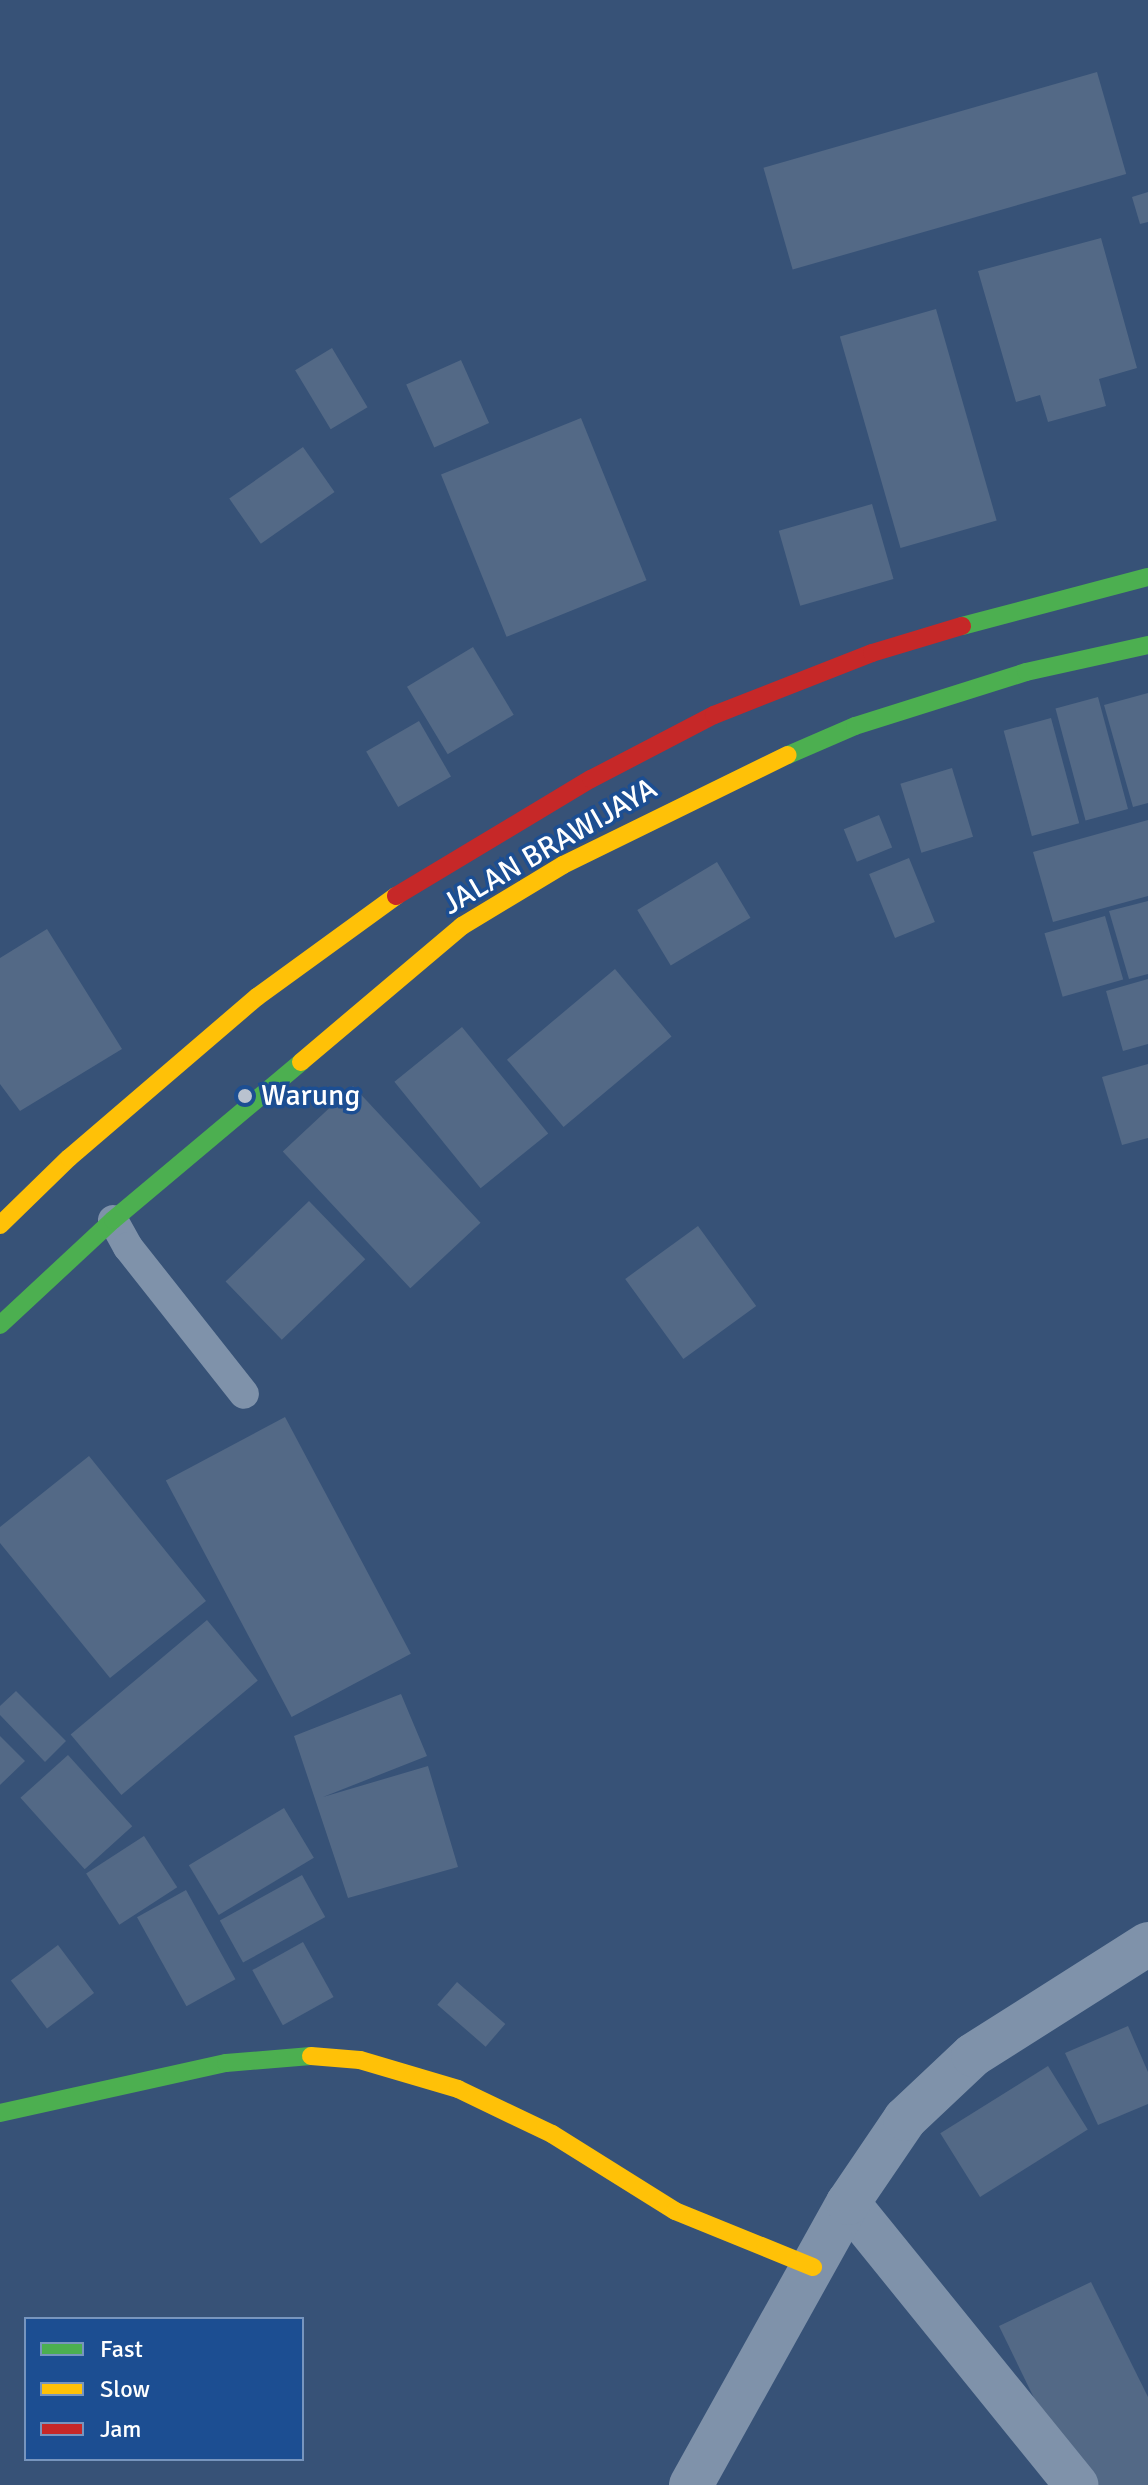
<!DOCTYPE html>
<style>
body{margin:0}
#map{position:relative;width:1148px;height:2485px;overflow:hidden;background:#375277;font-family:Signika,sans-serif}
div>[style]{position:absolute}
.building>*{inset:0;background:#536986;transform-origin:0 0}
.lane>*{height:30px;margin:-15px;padding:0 15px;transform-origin:15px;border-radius:15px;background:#7f92aa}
.street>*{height:44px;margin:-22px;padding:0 22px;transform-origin:22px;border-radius:22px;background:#7f92aa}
.fast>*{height:18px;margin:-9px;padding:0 9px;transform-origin:9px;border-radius:9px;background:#4caf50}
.slow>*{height:18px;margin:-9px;padding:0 9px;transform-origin:9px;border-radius:9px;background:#ffc107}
.jam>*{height:18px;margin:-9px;padding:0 9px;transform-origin:9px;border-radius:9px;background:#c62828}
.dots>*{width:22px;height:22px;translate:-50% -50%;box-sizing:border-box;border:4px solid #1c4e92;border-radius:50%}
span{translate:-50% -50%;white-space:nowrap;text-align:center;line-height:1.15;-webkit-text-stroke:7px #1c4e92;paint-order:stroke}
.street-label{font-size:30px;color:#fff}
.poi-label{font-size:30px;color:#fff}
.left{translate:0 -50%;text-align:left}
.legend{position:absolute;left:24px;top:2317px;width:280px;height:144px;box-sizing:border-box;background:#1c4e92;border:2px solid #7795be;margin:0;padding:10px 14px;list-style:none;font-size:24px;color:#fff}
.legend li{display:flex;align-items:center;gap:16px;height:40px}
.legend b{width:40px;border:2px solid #7795be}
</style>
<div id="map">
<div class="building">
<div style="left:1097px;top:72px;width:106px;height:347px;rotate:74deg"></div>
<div style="clip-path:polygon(1148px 192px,1148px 222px,1140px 224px,1132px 197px)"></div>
<div style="clip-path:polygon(1101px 238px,1137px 368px,1099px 379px,1106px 406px,1048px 422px,1040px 395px,1016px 402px,978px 271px)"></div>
<div style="left:936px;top:309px;width:220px;height:100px;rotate:74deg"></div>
<div style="left:332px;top:348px;width:69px;height:43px;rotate:59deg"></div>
<div style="left:461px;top:360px;width:69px;height:60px;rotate:66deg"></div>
<div style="left:581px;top:418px;width:175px;height:151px;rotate:68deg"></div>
<div style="left:303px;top:447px;width:55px;height:90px;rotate:55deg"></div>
<div style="left:872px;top:504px;width:78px;height:97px;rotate:74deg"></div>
<div style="left:473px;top:647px;width:79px;height:77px;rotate:59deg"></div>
<div style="clip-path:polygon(1148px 693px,1148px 803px,1133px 807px,1104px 705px)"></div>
<div style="left:1098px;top:697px;width:116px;height:44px;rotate:75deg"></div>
<div style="left:1051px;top:718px;width:109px;height:49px;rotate:75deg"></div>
<div style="left:419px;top:721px;width:64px;height:61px;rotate:60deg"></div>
<div style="left:952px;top:768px;width:72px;height:54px;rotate:73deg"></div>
<div style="left:879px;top:815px;width:35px;height:38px;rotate:68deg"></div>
<div style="clip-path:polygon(1148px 820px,1148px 896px,1053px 922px,1033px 852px)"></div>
<div style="left:909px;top:858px;width:69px;height:43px;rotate:68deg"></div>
<div style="left:717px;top:862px;width:65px;height:93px;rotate:59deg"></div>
<div style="clip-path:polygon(1148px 901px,1148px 974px,1129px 979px,1109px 911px)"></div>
<div style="left:1105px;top:916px;width:66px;height:63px;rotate:74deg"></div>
<div style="clip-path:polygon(47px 929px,122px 1049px,20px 1111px,0 1084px,0 958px)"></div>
<div style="left:615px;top:969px;width:88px;height:141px;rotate:50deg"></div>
<div style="clip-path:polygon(1148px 979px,1148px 1044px,1123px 1051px,1106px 991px)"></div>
<div style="left:462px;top:1027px;width:137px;height:87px;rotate:51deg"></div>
<div style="clip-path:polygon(1148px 1064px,1148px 1138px,1122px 1145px,1102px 1077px)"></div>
<div style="left:353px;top:1086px;width:187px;height:96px;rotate:47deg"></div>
<div style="left:309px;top:1201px;width:81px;height:116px;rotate:46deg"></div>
<div style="left:698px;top:1226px;width:99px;height:90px;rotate:54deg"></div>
<div style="left:285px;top:1417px;width:268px;height:135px;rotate:62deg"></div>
<div style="clip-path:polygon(89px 1456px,206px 1601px,110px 1678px,0 1543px,0 1527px)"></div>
<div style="left:207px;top:1620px;width:79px;height:178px;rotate:50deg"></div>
<div style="clip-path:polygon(16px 1691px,66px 1741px,45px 1762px,0 1715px,0 1706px)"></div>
<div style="clip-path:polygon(401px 1694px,427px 1756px,323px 1797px,428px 1766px,458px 1867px,348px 1898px,294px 1736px)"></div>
<div style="clip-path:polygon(0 1736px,25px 1761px,0 1785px)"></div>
<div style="left:68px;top:1755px;width:96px;height:64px;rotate:48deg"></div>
<div style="left:284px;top:1808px;width:58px;height:111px;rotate:59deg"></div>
<div style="left:144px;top:1836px;width:61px;height:69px;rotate:57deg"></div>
<div style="left:302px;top:1875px;width:48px;height:94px;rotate:61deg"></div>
<div style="left:186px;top:1890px;width:102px;height:56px;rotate:61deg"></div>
<div style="left:303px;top:1942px;width:63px;height:58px;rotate:61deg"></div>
<div style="left:58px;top:1945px;width:60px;height:59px;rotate:53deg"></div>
<div style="left:457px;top:1982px;width:64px;height:30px;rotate:41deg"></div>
<div style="clip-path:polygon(1128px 2026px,1148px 2072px,1148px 2104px,1098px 2125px,1065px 2053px)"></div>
<div style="left:1048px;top:2066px;width:75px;height:127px;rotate:58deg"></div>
<div style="clip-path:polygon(1091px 2282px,1148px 2397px,1148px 2485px,1083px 2485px,1070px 2472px,999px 2326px)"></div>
</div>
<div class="lane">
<div style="left:113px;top:1220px;width:31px;rotate:61deg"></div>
<div style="left:128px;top:1247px;width:187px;rotate:51.7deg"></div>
</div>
<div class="street">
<div style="left:848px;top:2203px;width:363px;rotate:51deg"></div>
<div style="left:691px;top:2485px;width:323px;rotate:-60.9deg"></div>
<div style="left:848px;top:2203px;width:102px;rotate:-55.8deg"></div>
<div style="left:905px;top:2119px;width:93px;rotate:-43.3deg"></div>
<div style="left:973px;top:2055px;width:207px;rotate:-32.4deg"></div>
</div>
<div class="fast">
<div style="left:962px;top:626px;width:192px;rotate:-14.8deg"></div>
<div style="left:788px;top:755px;width:73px;rotate:-23.4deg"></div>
<div style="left:855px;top:726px;width:179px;rotate:-17.5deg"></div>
<div style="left:1026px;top:672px;width:125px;rotate:-12.5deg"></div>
<div style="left:0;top:1325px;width:154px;rotate:-42.9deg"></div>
<div style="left:113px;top:1220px;width:246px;rotate:-40deg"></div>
<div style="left:0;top:2113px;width:231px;rotate:-12.5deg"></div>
<div style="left:226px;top:2063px;width:85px;rotate:-4.7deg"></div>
</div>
<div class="slow">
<div style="left:301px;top:1062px;width:211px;rotate:-40.2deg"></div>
<div style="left:462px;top:926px;width:118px;rotate:-31.1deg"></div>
<div style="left:563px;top:865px;width:250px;rotate:-26.1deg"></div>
<div style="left:0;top:1225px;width:96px;rotate:-44.2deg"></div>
<div style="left:69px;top:1158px;width:248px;rotate:-40.6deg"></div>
<div style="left:257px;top:997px;width:172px;rotate:-36deg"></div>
<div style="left:311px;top:2056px;width:49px;rotate:4.7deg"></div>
<div style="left:360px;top:2060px;width:102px;rotate:16.5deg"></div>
<div style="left:458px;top:2089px;width:104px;rotate:25.6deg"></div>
<div style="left:552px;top:2134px;width:145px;rotate:32deg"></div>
<div style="left:675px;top:2211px;width:149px;rotate:22.1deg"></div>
</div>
<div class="jam">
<div style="left:396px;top:896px;width:227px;rotate:-31deg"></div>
<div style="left:591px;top:779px;width:139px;rotate:-27.5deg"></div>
<div style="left:714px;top:715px;width:170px;rotate:-21.4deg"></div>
<div style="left:872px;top:653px;width:94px;rotate:-16.7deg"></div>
</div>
<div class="dots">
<div style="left:245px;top:1096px;background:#b9c2cf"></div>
</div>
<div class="street-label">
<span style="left:550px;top:847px;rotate:-30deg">JALAN BRAWIJAYA</span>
</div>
<div class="poi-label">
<span class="left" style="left:261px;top:1096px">Warung</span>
</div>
<ul class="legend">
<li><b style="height:10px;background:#4caf50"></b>Fast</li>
<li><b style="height:10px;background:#ffc107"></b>Slow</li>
<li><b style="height:10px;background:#c62828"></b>Jam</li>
</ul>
</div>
